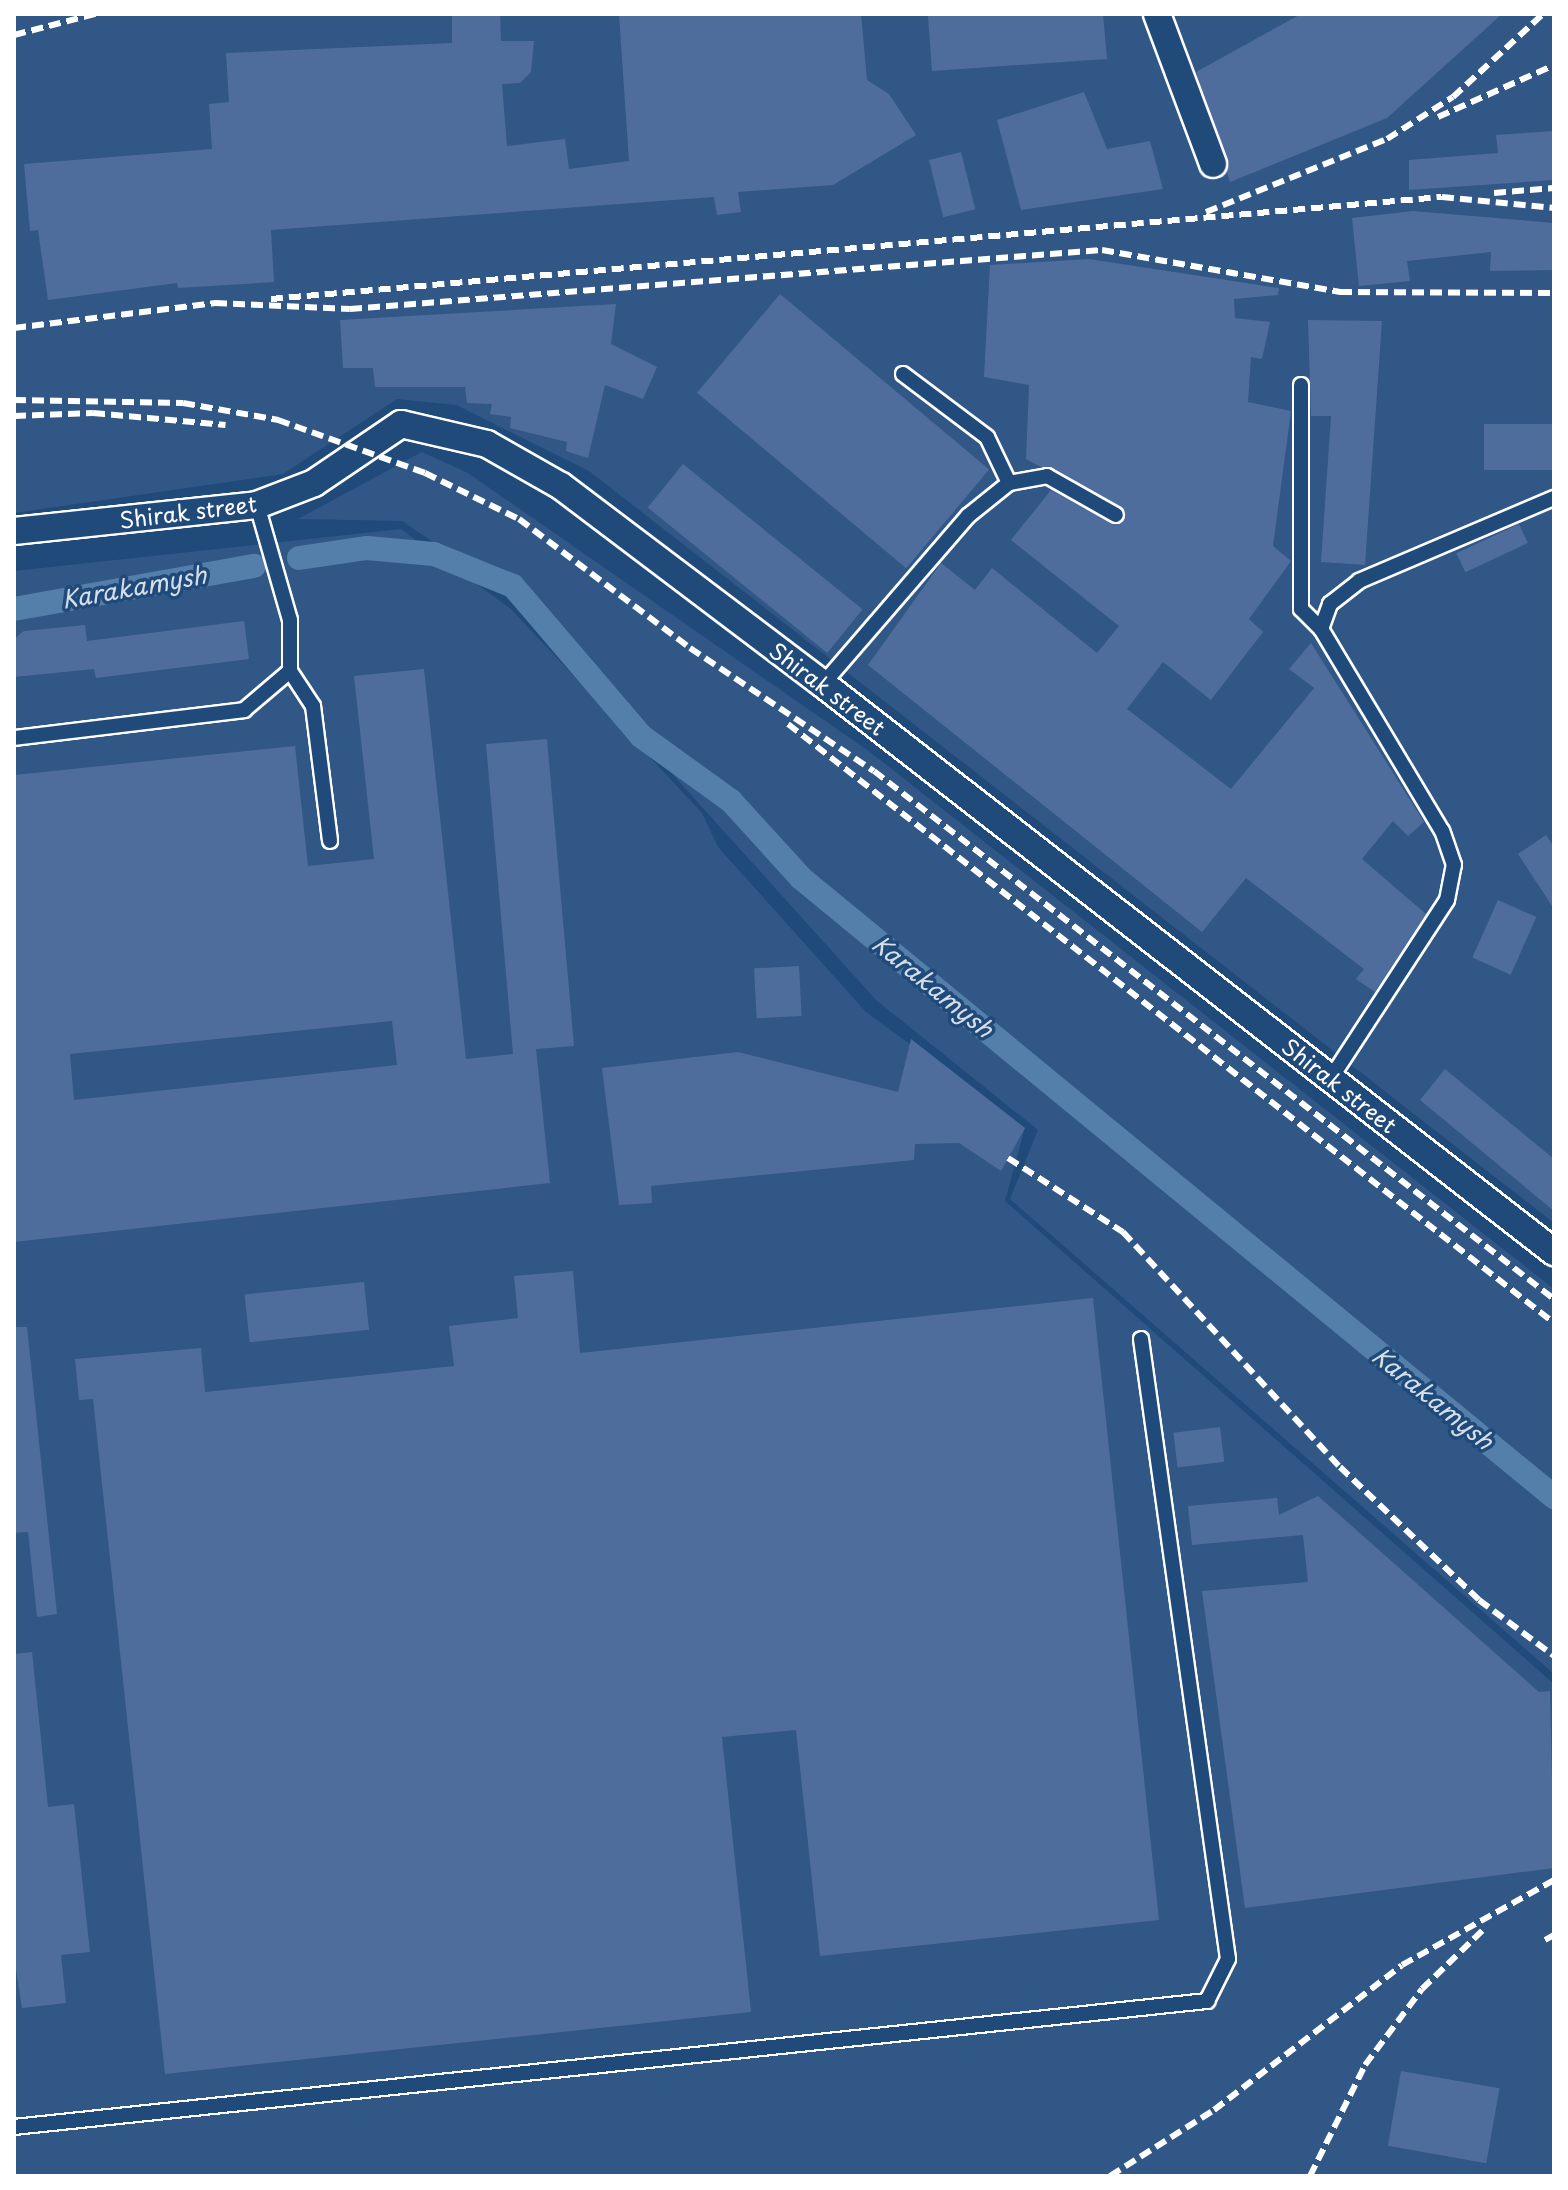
<!DOCTYPE html>
<style>
body{margin:0}
#map{position:relative;width:1568px;height:2190px;overflow:hidden;background:#1f4a7a;font-family:"Playpen Sans",sans-serif}
div>[style]{position:absolute}
.built>*{inset:0;background:#315786}
.canal>*{height:24px;margin:-12px;padding:0 12px;transform-origin:12px;border-radius:12px;background:#557fab}
.building>*{inset:0;background:#4e6d9d;transform-origin:0 0}
.roads{filter:drop-shadow(2px 0 #fff) drop-shadow(-2px 0 #fff) drop-shadow(0 2px #fff) drop-shadow(0 -2px #fff)}
.service>*{height:14px;margin:-7px;padding:0 7px;transform-origin:7px;border-radius:7px;background:#1f4a7a}
.minor>*{height:26px;margin:-13px;padding:0 13px;transform-origin:13px;border-radius:13px;background:#1f4a7a}
.rail>*{height:6px;margin-top:-3px;transform-origin:0;background:repeating-linear-gradient(90deg,#fff 0 12px,transparent 0 18px)}
span{translate:-50% -50%;white-space:nowrap;text-align:center;line-height:1.15;-webkit-text-stroke:7px #1f4a7a;paint-order:stroke}
.street-label{font-size:22px;color:#fff}
.water-label{font-size:24px;color:#d4dfea;font-style:italic}
.frame{position:absolute;inset:0;border:16px solid #fff;pointer-events:none}
</style>
<div id="map">
<div class="built">
<div style="clip-path:polygon(14px 14px,1554px 14px,1554px 1223px,589px 471px,456px 405px,397px 399px,283px 474px,14px 513px)"></div>
<div style="clip-path:polygon(422px 452px,468px 473px,870px 752px,1554px 1289px,1554px 1674px,1010px 1199px,1038px 1130px,876px 1000px,510px 594px,402px 521px,298px 519px)"></div>
<div style="clip-path:polygon(401px 529px,511px 609px,702px 813px,718px 847px,866px 1012px,1025px 1128px,1005px 1201px,1554px 1684px,1554px 2176px,14px 2176px,14px 571px)"></div>
</div>
<div class="canal">
<div style="left:299px;top:558px;width:69px;rotate:-8.4deg"></div>
<div style="left:367px;top:548px;width:67px;rotate:5.1deg"></div>
<div style="left:434px;top:554px;width:85px;rotate:22.1deg"></div>
<div style="left:513px;top:586px;width:197px;rotate:49.5deg"></div>
<div style="left:641px;top:736px;width:111px;rotate:35.8deg"></div>
<div style="left:731px;top:801px;width:104px;rotate:47.7deg"></div>
<div style="left:801px;top:878px;width:975px;rotate:39.42deg"></div>
<div style="left:14px;top:609px;width:244px;rotate:-10.2deg"></div>
</div>
<div class="building">
<div style="clip-path:polygon(452px 14px,500px 14px,501px 41px,534px 41px,531px 72px,520px 83px,502px 84px,507px 146px,565px 139px,569px 169px,629px 161px,619px 14px,861px 14px,867px 80px,889px 94px,916px 135px,833px 185px,738px 192px,741px 212px,717px 215px,714px 197px,271px 230px,274px 282px,178px 288px,177px 283px,48px 300px,38px 230px,30px 231px,24px 164px,212px 149px,209px 104px,229px 102px,226px 53px,452px 43px)"></div>
<div style="clip-path:polygon(1103px 14px,1107px 59px,932px 71px,928px 16px)"></div>
<div style="clip-path:polygon(1301px 14px,1502px 14px,1387px 118px,1230px 182px,1196px 72px)"></div>
<div style="clip-path:polygon(1084px 92px,1107px 149px,1150px 141px,1163px 189px,1021px 210px,997px 120px)"></div>
<div style="clip-path:polygon(1554px 131px,1554px 180px,1409px 190px,1409px 160px,1498px 153px,1496px 135px)"></div>
<div style="left:961px;top:152px;width:59px;height:33px;rotate:76deg"></div>
<div style="clip-path:polygon(1413px 211px,1554px 223px,1554px 270px,1490px 271px,1491px 252px,1407px 261px,1410px 281px,1359px 286px,1352px 218px)"></div>
<div style="clip-path:polygon(1089px 259px,1279px 288px,1278px 295px,1234px 299px,1235px 318px,1270px 322px,1262px 359px,1251px 357px,1248px 402px,1291px 411px,1273px 546px,1291px 561px,1249px 619px,1263px 632px,1211px 700px,1163px 662px,1127px 709px,1231px 789px,1314px 688px,1289px 669px,1311px 643px,1424px 822px,1408px 836px,1393px 821px,1362px 859px,1426px 914px,1375px 992px,1356px 979px,1364px 969px,1246px 878px,1202px 932px,868px 665px,941px 563px,975px 590px,992px 568px,1097px 653px,1119px 626px,1011px 540px,1051px 490px,1112px 524px,1122px 523px,1125px 511px,1026px 459px,1029px 385px,984px 377px,990px 265px)"></div>
<div style="left:780px;top:294px;width:273px;height:129px;rotate:40deg"></div>
<div style="clip-path:polygon(616px 304px,611px 344px,657px 367px,643px 399px,605px 385px,588px 458px,566px 451px,567px 442px,510px 428px,511px 417px,490px 414px,492px 404px,467px 403px,465px 387px,375px 387px,373px 368px,343px 368px,340px 320px)"></div>
<div style="clip-path:polygon(1308px 320px,1382px 321px,1365px 565px,1321px 562px,1331px 416px,1311px 416px)"></div>
<div style="left:1554px;top:424px;width:46px;height:70px;rotate:90deg"></div>
<div style="left:683px;top:464px;width:231px;height:56px;rotate:39deg"></div>
<div style="left:1519px;top:524px;width:21px;height:69px;rotate:65deg"></div>
<div style="clip-path:polygon(244px 621px,249px 659px,96px 678px,94px 669px,14px 677px,14px 639px,24px 631px,85px 625px,87px 641px)"></div>
<div style="clip-path:polygon(evenodd,424px 669px,466px 1059px,513px 1054px,486px 744px,547px 739px,574px 1046px,536px 1049px,550px 1183px,14px 1242px,14px 775px,295px 746px,308px 866px,374px 859px,354px 676px,424px 669px,392px 1021px,397px 1065px,74px 1100px,70px 1054px,392px 1021px)"></div>
<div style="clip-path:polygon(1546px 835px,1554px 847px,1554px 909px,1518px 854px)"></div>
<div style="left:1498px;top:900px;width:42px;height:63px;rotate:24deg"></div>
<div style="left:799px;top:966px;width:50px;height:45px;rotate:87deg"></div>
<div style="clip-path:polygon(911px 1039px,1025px 1128px,1001px 1171px,959px 1143px,915px 1144px,914px 1160px,651px 1186px,652px 1203px,619px 1205px,602px 1068px,738px 1052px,898px 1092px)"></div>
<div style="clip-path:polygon(1445px 1069px,1554px 1159px,1554px 1211px,1420px 1100px)"></div>
<div style="clip-path:polygon(573px 1271px,580px 1353px,1093px 1298px,1159px 1920px,820px 1956px,796px 1730px,722px 1737px,751px 2012px,165px 2074px,93px 1399px,79px 1400px,75px 1359px,201px 1348px,205px 1392px,454px 1366px,449px 1326px,518px 1318px,514px 1276px)"></div>
<div style="left:364px;top:1282px;width:48px;height:120px;rotate:84deg"></div>
<div style="clip-path:polygon(14px 1327px,27px 1327px,57px 1614px,37px 1617px,28px 1532px,14px 1533px)"></div>
<div style="left:1220px;top:1427px;width:35px;height:47px;rotate:83deg"></div>
<div style="clip-path:polygon(1318px 1496px,1539px 1692px,1550px 1691px,1554px 1868px,1245px 1908px,1202px 1591px,1308px 1582px,1303px 1535px,1192px 1545px,1188px 1506px,1277px 1498px,1279px 1515px)"></div>
<div style="clip-path:polygon(32px 1652px,48px 1807px,74px 1804px,90px 1952px,61px 1955px,66px 2003px,22px 2008px,14px 1956px,14px 1654px)"></div>
<div style="left:1401px;top:2071px;width:100px;height:76px;rotate:10deg"></div>
</div>
<div class="roads">
<div class="service">
<div style="left:903px;top:374px;width:105px;rotate:36.9deg"></div>
<div style="left:987px;top:437px;width:51px;rotate:64.4deg"></div>
<div style="left:1301px;top:385px;width:224px;rotate:90deg"></div>
<div style="left:1301px;top:609px;width:28px;rotate:45deg"></div>
<div style="left:290px;top:671px;width:42px;rotate:56.7deg"></div>
<div style="left:313px;top:706px;width:136px;rotate:82.8deg"></div>
<div style="left:823px;top:684px;width:222px;rotate:-49.2deg"></div>
<div style="left:968px;top:516px;width:53px;rotate:-38.8deg"></div>
<div style="left:1009px;top:483px;width:39px;rotate:-10deg"></div>
<div style="left:1047px;top:476px;width:79px;rotate:29.5deg"></div>
<div style="left:14px;top:738px;width:232px;rotate:-6.9deg"></div>
<div style="left:244px;top:710px;width:60px;rotate:-40.3deg"></div>
<div style="left:290px;top:671px;width:51px;rotate:-90deg"></div>
<div style="left:290px;top:620px;width:120px;rotate:-106deg"></div>
<div style="left:1331px;top:1078px;width:212px;rotate:-56.9deg"></div>
<div style="left:1447px;top:900px;width:36px;rotate:-79deg"></div>
<div style="left:1454px;top:865px;width:36px;rotate:-109deg"></div>
<div style="left:1442px;top:831px;width:235px;rotate:-120.9deg"></div>
<div style="left:1321px;top:629px;width:27px;rotate:-70deg"></div>
<div style="left:1330px;top:604px;width:37px;rotate:-38deg"></div>
<div style="left:1359px;top:581px;width:212px;rotate:-23.1deg"></div>
<div style="left:14px;top:2127px;width:1200px;rotate:-6.03deg"></div>
<div style="left:1207px;top:2001px;width:47px;rotate:-63.4deg"></div>
<div style="left:1228px;top:1959px;width:626px;rotate:-97.99deg"></div>
</div>
<div class="minor">
<div style="left:1157px;top:14px;width:160px;rotate:69.5deg"></div>
<div style="left:14px;top:531px;width:244px;rotate:-6.1deg"></div>
<div style="left:257px;top:505px;width:61px;rotate:-21.1deg"></div>
<div style="left:314px;top:483px;width:105px;rotate:-34.1deg"></div>
<div style="left:401px;top:424px;width:88px;rotate:13.1deg"></div>
<div style="left:487px;top:444px;width:85px;rotate:29.6deg"></div>
<div style="left:561px;top:486px;width:328px;rotate:37.1deg"></div>
<div style="left:823px;top:684px;width:926px;rotate:37.85deg"></div>
</div>
</div>
<div class="rail">
<div style="left:14px;top:35px;width:84px;rotate:-14.5deg"></div>
<div style="left:1438px;top:117px;width:127px;rotate:-24.1deg"></div>
<div style="left:1494px;top:193px;width:60px;rotate:-4.8deg"></div>
<div style="left:1206px;top:212px;width:195px;rotate:-22deg"></div>
<div style="left:1387px;top:139px;width:78px;rotate:-32.5deg"></div>
<div style="left:1453px;top:97px;width:122px;rotate:-42.7deg"></div>
<div style="left:271px;top:299px;width:1175px;rotate:-4.98deg"></div>
<div style="left:1442px;top:197px;width:113px;rotate:5.6deg"></div>
<div style="left:14px;top:328px;width:203px;rotate:-7.1deg"></div>
<div style="left:215px;top:303px;width:135px;rotate:2.5deg"></div>
<div style="left:350px;top:309px;width:754px;rotate:-4.49deg"></div>
<div style="left:1102px;top:250px;width:242px;rotate:10deg"></div>
<div style="left:1340px;top:292px;width:214px;rotate:0.3deg"></div>
<div style="left:14px;top:400px;width:169px;rotate:1deg"></div>
<div style="left:183px;top:403px;width:97px;rotate:10.1deg"></div>
<div style="left:278px;top:420px;width:156px;rotate:19.8deg"></div>
<div style="left:425px;top:473px;width:105px;rotate:26.1deg"></div>
<div style="left:519px;top:519px;width:214px;rotate:37deg"></div>
<div style="left:690px;top:648px;width:221px;rotate:33.8deg"></div>
<div style="left:874px;top:771px;width:861px;rotate:37.83deg"></div>
<div style="left:14px;top:416px;width:79px;rotate:-2.2deg"></div>
<div style="left:93px;top:413px;width:133px;rotate:5.2deg"></div>
<div style="left:788px;top:724px;width:972px;rotate:38.02deg"></div>
<div style="left:1008px;top:1158px;width:137px;rotate:32.8deg"></div>
<div style="left:1123px;top:1232px;width:320px;rotate:47.3deg"></div>
<div style="left:1340px;top:1467px;width:192px;rotate:43.7deg"></div>
<div style="left:1479px;top:1600px;width:94px;rotate:36.7deg"></div>
<div style="left:1545px;top:1940px;width:10px;rotate:-29deg"></div>
<div style="left:1110px;top:2176px;width:123px;rotate:-32.4deg"></div>
<div style="left:1214px;top:2110px;width:237px;rotate:-37.6deg"></div>
<div style="left:1402px;top:1965px;width:174px;rotate:-29.2deg"></div>
<div style="left:1310px;top:2176px;width:124px;rotate:-63.6deg"></div>
<div style="left:1365px;top:2065px;width:95px;rotate:-53.1deg"></div>
<div style="left:1422px;top:1989px;width:89px;rotate:-44.1deg"></div>
</div>
<div class="street-label">
<span style="left:188px;top:511px;rotate:-7deg">Shirak street</span>
<span style="left:828px;top:688px;rotate:37deg">Shirak street</span>
<span style="left:1340px;top:1085px;rotate:38deg">Shirak street</span>
</div>
<div class="water-label">
<span style="left:134px;top:587px;rotate:-10deg">Karakamysh</span>
<span style="left:933px;top:986px;rotate:39deg">Karakamysh</span>
<span style="left:1433px;top:1398px;rotate:39deg">Karakamysh</span>
</div>
<div class="frame"></div>
</div>
